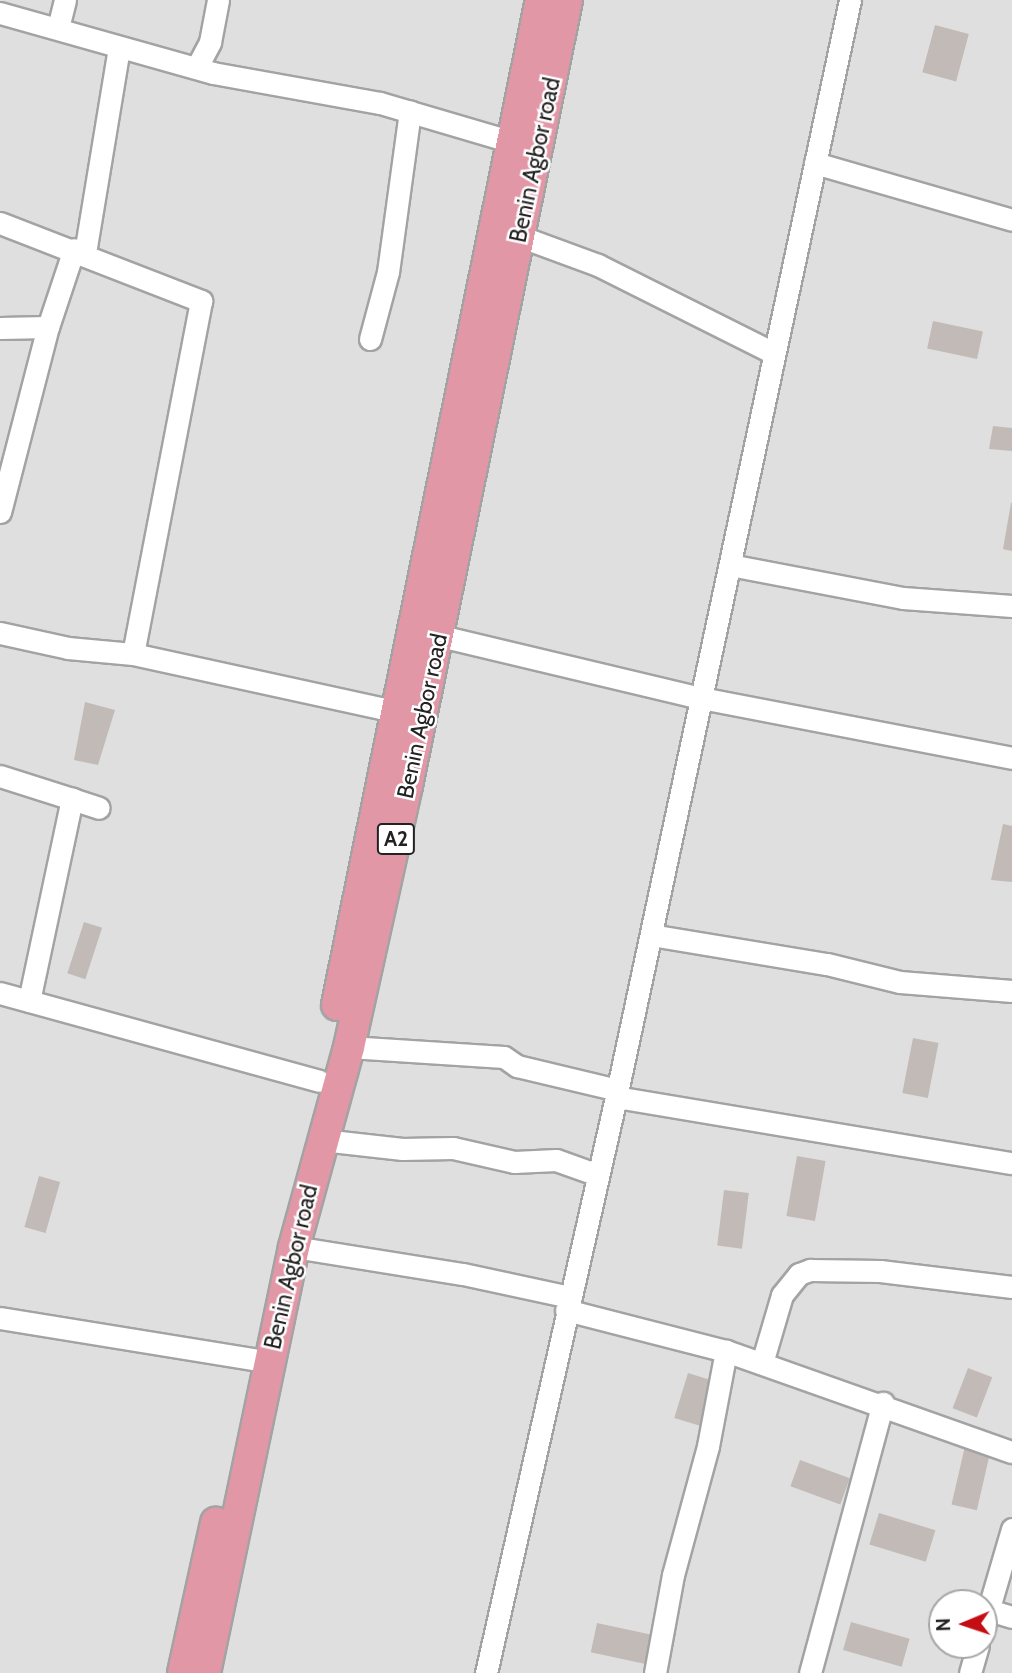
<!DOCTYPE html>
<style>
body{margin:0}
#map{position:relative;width:1012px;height:1673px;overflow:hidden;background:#f1eee9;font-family:Cabin,sans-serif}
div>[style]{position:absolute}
.residential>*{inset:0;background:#e0dfdf}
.building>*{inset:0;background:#c2bab6;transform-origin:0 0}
.roads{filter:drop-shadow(2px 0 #a3a3a3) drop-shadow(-2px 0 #a3a3a3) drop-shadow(0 2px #a3a3a3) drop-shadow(0 -2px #a3a3a3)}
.minor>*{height:21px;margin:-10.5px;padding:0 10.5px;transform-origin:10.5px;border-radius:10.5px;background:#fff}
.highway>*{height:30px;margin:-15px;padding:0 15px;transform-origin:15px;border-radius:15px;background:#e297a7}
span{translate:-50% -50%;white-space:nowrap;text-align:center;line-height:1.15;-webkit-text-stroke:5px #fff;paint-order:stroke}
.shield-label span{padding:2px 5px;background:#fff;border:2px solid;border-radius:5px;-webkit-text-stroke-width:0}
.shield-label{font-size:21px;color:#222;font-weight:700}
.street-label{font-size:23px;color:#222}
.north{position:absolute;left:928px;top:1589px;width:70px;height:70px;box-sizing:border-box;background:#fff;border:2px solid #a7a7a7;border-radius:50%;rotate:268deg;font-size:19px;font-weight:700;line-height:28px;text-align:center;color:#222}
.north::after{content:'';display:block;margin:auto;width:24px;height:32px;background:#c50e13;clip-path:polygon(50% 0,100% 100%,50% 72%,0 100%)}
</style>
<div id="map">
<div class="residential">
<div style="clip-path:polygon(evenodd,0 0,1012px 0,1012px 1673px,0 1673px,0 0,942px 1603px,984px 1603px,984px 1645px,942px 1645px,942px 1603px)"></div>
</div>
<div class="building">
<div style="left:935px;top:25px;width:35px;height:49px;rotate:15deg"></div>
<div style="left:933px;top:321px;width:51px;height:28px;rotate:12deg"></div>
<div style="clip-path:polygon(993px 426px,1012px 428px,1012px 451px,989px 449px)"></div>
<div style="clip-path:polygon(1011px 503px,1012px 503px,1012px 551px,1003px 549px)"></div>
<div style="clip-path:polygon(85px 702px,115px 710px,98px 765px,74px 760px)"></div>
<div style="clip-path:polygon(1003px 824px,1012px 826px,1012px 882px,991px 880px)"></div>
<div style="left:84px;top:922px;width:19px;height:54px;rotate:18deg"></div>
<div style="left:913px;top:1038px;width:26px;height:56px;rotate:11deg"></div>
<div style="left:797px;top:1156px;width:29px;height:61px;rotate:10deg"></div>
<div style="left:39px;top:1176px;width:22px;height:53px;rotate:16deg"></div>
<div style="left:724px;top:1190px;width:25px;height:56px;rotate:7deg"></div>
<div style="left:968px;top:1368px;width:26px;height:43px;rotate:21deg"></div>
<div style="left:688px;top:1373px;width:27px;height:47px;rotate:17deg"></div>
<div style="left:965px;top:1446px;width:26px;height:60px;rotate:13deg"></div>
<div style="left:800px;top:1460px;width:53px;height:28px;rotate:20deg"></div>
<div style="left:879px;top:1513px;width:59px;height:33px;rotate:17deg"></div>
<div style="left:851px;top:1622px;width:61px;height:29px;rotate:16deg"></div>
<div style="left:597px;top:1623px;width:56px;height:30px;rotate:12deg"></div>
</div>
<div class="roads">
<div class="minor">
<div style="left:0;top:13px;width:221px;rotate:15.7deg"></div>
<div style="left:213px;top:73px;width:170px;rotate:10.2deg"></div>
<div style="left:380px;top:103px;width:152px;rotate:16.4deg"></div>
<div style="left:58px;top:28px;width:29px;rotate:-76deg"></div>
<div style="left:198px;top:65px;width:26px;rotate:-62deg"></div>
<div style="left:210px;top:42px;width:43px;rotate:-79.2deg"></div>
<div style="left:815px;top:163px;width:205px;rotate:16.1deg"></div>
<div style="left:0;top:223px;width:216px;rotate:21.2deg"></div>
<div style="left:201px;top:301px;width:359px;rotate:100.9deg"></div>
<div style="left:519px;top:236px;width:84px;rotate:20.2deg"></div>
<div style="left:598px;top:265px;width:195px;rotate:26.6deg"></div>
<div style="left:85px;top:253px;width:208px;rotate:-80.6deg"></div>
<div style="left:0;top:328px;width:48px;rotate:-1.2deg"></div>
<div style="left:370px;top:339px;width:69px;rotate:-75deg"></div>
<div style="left:388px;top:272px;width:162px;rotate:-82.2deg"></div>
<div style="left:0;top:512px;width:191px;rotate:-75.5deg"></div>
<div style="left:48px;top:327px;width:82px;rotate:-71.6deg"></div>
<div style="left:730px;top:565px;width:176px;rotate:10.8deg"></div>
<div style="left:903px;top:598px;width:109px;rotate:4.2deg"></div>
<div style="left:0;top:633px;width:70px;rotate:12.4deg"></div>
<div style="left:68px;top:648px;width:65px;rotate:5.3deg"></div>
<div style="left:133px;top:654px;width:273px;rotate:12.3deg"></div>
<div style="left:440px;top:636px;width:268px;rotate:13.4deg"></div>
<div style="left:701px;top:698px;width:317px;rotate:10.9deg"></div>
<div style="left:0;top:776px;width:76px;rotate:17.7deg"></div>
<div style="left:651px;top:935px;width:178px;rotate:9.4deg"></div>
<div style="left:827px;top:964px;width:75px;rotate:13.9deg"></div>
<div style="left:900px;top:982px;width:112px;rotate:4.6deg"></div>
<div style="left:0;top:993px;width:331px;rotate:15.4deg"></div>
<div style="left:29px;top:1001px;width:207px;rotate:-78deg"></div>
<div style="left:72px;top:799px;width:28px;rotate:18deg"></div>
<div style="left:349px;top:1047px;width:155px;rotate:3.7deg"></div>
<div style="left:504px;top:1057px;width:16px;rotate:35deg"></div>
<div style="left:517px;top:1066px;width:104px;rotate:13.4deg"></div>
<div style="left:616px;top:1097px;width:401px;rotate:9.5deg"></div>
<div style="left:322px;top:1140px;width:81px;rotate:6.4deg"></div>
<div style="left:402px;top:1149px;width:51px;rotate:-1.1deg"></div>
<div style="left:453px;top:1148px;width:63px;rotate:12.9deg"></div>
<div style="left:514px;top:1162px;width:42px;rotate:-2.7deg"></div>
<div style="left:556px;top:1160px;width:45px;rotate:19.7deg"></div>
<div style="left:294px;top:1247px;width:171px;rotate:9.1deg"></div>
<div style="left:463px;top:1274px;width:108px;rotate:12.2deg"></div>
<div style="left:566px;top:1310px;width:165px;rotate:14.4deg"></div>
<div style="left:726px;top:1351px;width:303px;rotate:19.5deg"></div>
<div style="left:0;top:1318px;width:257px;rotate:9.2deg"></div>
<div style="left:762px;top:1363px;width:71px;rotate:-73.6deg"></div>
<div style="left:782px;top:1295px;width:27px;rotate:-51deg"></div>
<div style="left:799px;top:1274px;width:12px;rotate:-20deg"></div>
<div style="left:810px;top:1270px;width:70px;rotate:0.8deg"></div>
<div style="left:880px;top:1271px;width:133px;rotate:6.9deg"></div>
<div style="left:989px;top:1610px;width:24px;rotate:17deg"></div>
<div style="left:984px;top:1625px;width:100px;rotate:-73.7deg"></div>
<div style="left:486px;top:1673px;width:590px;rotate:-77.28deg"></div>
<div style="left:616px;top:1097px;width:1122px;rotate:-77.96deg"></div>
<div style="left:655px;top:1673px;width:100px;rotate:-79.6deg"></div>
<div style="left:673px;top:1575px;width:134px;rotate:-74.8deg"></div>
<div style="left:708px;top:1446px;width:97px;rotate:-79.3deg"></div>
<div style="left:810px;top:1673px;width:280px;rotate:-74.9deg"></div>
<div style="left:970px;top:1673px;width:29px;rotate:-74deg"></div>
</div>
<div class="highway">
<div style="left:337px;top:1005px;width:1025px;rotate:-78.53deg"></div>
<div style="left:183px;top:1673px;width:154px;rotate:-77.6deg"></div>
<div style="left:205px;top:1673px;width:435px;rotate:-78.2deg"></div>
<div style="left:294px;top:1247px;width:207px;rotate:-74.6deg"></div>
<div style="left:349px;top:1047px;width:267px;rotate:-77.5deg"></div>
<div style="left:407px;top:786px;width:802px;rotate:-78.49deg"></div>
</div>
</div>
<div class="shield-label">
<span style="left:396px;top:839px">A2</span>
</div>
<div class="street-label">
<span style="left:535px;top:160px;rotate:-78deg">Benin Agbor road</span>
<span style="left:422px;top:716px;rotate:-78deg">Benin Agbor road</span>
<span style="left:291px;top:1267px;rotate:-77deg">Benin Agbor road</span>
</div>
<div class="north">N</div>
</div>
